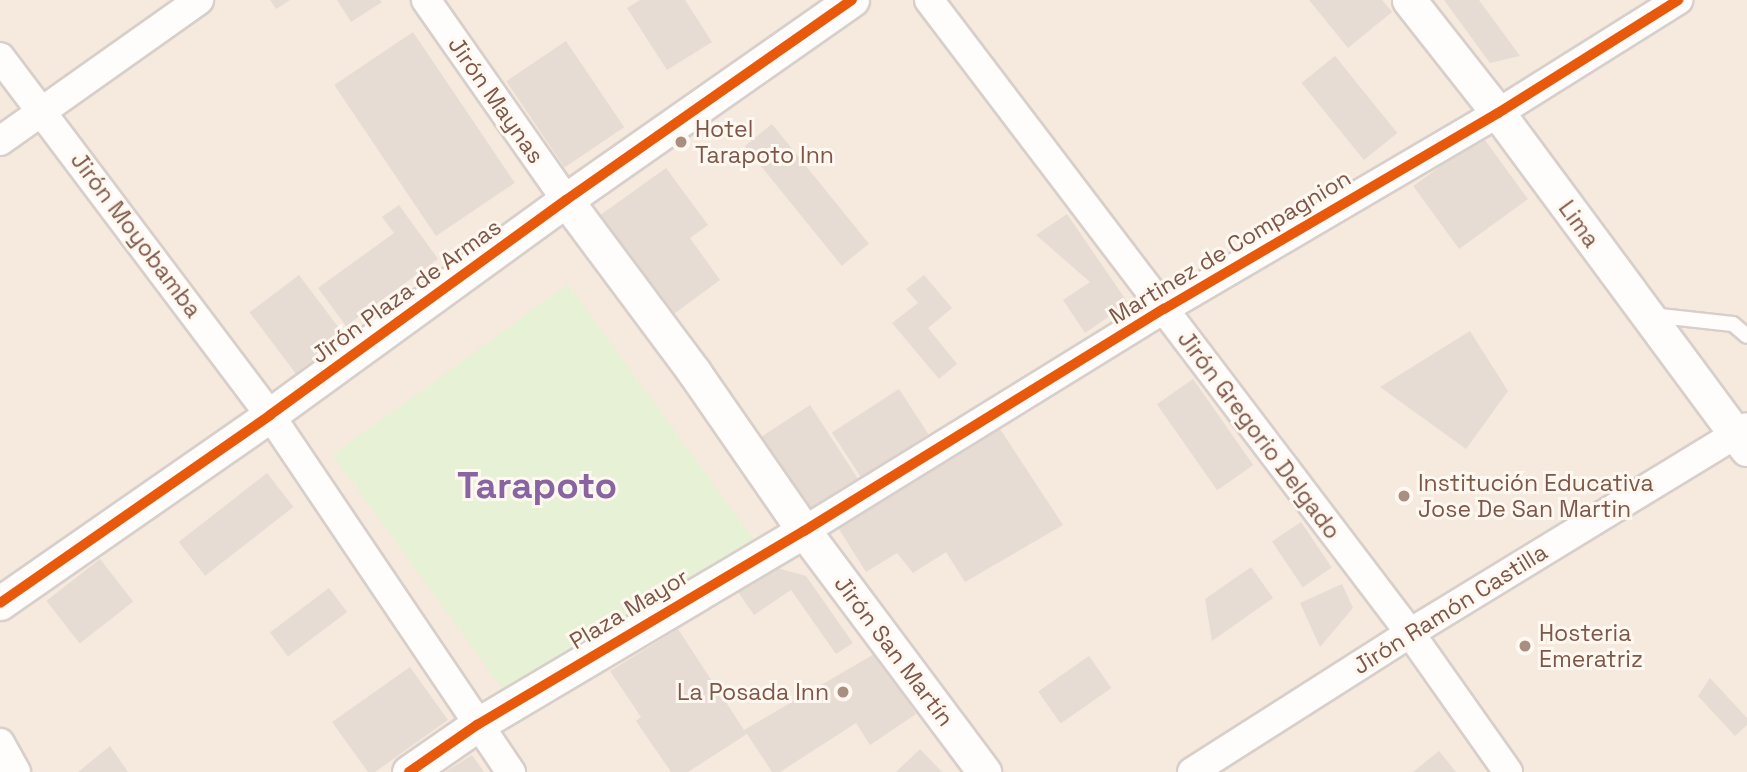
<!DOCTYPE html>
<meta charset="utf-8">
<style>
body{margin:0}
#map{position:relative;width:1747px;height:772px;overflow:hidden;background:#faf4ed;font-family:"Space Grotesk",sans-serif}
div>[style]{position:absolute}
.residential>*{inset:0;background:#f6e9dd;transform-origin:0 0}
.green>*{inset:0;background:#e7f1d6;transform-origin:0 0}
.building>*{inset:0;background:#e7dcd4;transform-origin:0 0}
.roads{filter:drop-shadow(2px 0 #d8cfca) drop-shadow(-2px 0 #d8cfca) drop-shadow(0 2px #d8cfca) drop-shadow(0 -2px #d8cfca)}
.service>*{height:14px;margin:-7px;padding:0 7px;transform-origin:7px;border-radius:7px;background:#fefdfc}
.minor>*{height:28px;margin:-14px;padding:0 14px;transform-origin:14px;border-radius:14px;background:#fefdfc}
.tertiary>*{height:33px;margin:-16.5px;padding:0 16.5px;transform-origin:16.5px;border-radius:16.5px;background:#fefdfc}
.cycleway>*{height:10px;margin:-5px;padding:0 5px;transform-origin:5px;border-radius:5px;background:#e8590c}
.dots>*{width:19px;height:19px;translate:-50% -50%;box-sizing:border-box;border:4px solid #fff8f1;border-radius:50%}
span{translate:-50% -50%;white-space:nowrap;text-align:center;line-height:1.15;-webkit-text-stroke:6px #fff8f1;paint-order:stroke}
.street-label{font-size:23px;color:#7d5748}
.poi-label{font-size:23px;color:#7d5748}
.left{translate:0 -50%;text-align:left}
.right{translate:-100% -50%;text-align:right}
.town-label{font-size:37px;color:#8864a0;font-weight:700}
</style>
<div id="map">
<div class="residential">
<div style="left:0;top:0;width:1747px;height:772px"></div>
</div>
<div class="green">
<div style="left:568px;top:284px;width:317px;height:291px;rotate:54deg"></div>
</div>
<div class="building">
<div style="clip-path:polygon(270px 0,290px 0,276px 9px)"></div>
<div style="clip-path:polygon(337px 0,380px 0,382px 2px,351px 22px)"></div>
<div style="clip-path:polygon(640px 0,685px 0,712px 42px,667px 70px,627px 8px)"></div>
<div style="clip-path:polygon(1309px 0,1382px 0,1392px 12px,1348px 48px)"></div>
<div style="clip-path:polygon(1444px 0,1479px 0,1520px 56px,1490px 63px)"></div>
<div style="left:413px;top:32px;width:182px;height:95px;rotate:56deg"></div>
<div style="left:566px;top:41px;width:104px;height:72px;rotate:56deg"></div>
<div style="left:1335px;top:56px;width:99px;height:43px;rotate:51deg"></div>
<div style="left:772px;top:124px;width:154px;height:35px;rotate:51deg"></div>
<div style="left:1482px;top:136px;width:78px;height:85px;rotate:54deg"></div>
<div style="clip-path:polygon(666px 168px,708px 225px,690px 238px,720px 280px,671px 316px,599px 216px)"></div>
<div style="clip-path:polygon(399px 205px,438px 259px,346px 326px,318px 288px,394px 233px,382px 217px)"></div>
<div style="clip-path:polygon(1067px 214px,1128px 303px,1085px 333px,1063px 300px,1090px 282px,1036px 235px)"></div>
<div style="left:299px;top:275px;width:77px;height:62px;rotate:53deg"></div>
<div style="clip-path:polygon(924px 275px,952px 308px,928px 328px,957px 364px,939px 379px,892px 323px,918px 303px,906px 289px)"></div>
<div style="clip-path:polygon(1470px 331px,1508px 391px,1466px 449px,1380px 387px)"></div>
<div style="left:1193px;top:379px;width:105px;height:44px;rotate:55deg"></div>
<div style="left:899px;top:389px;width:54px;height:80px;rotate:57deg"></div>
<div style="left:810px;top:405px;width:90px;height:59px;rotate:57deg"></div>
<div style="clip-path:polygon(1000px 429px,1063px 525px,965px 582px,946px 552px,913px 573px,897px 553px,866px 572px,837px 526px)"></div>
<div style="left:267px;top:473px;width:43px;height:112px;rotate:52deg"></div>
<div style="left:1301px;top:522px;width:55px;height:35px;rotate:56deg"></div>
<div style="left:100px;top:559px;width:54px;height:68px;rotate:52deg"></div>
<div style="clip-path:polygon(1251px 567px,1273px 598px,1212px 641px,1205px 599px)"></div>
<div style="clip-path:polygon(777px 568px,806px 576px,853px 643px,836px 654px,791px 590px,754px 615px,738px 592px)"></div>
<div style="clip-path:polygon(1342px 584px,1353px 608px,1320px 647px,1300px 603px)"></div>
<div style="left:329px;top:588px;width:30px;height:74px;rotate:53deg"></div>
<div style="clip-path:polygon(678px 629px,744px 730px,876px 653px,916px 714px,870px 745px,856px 723px,780px 772px,772px 772px,747px 734px,688px 772px,671px 772px,636px 721px,641px 717px,610px 671px)"></div>
<div style="left:1089px;top:656px;width:39px;height:62px;rotate:55deg"></div>
<div style="clip-path:polygon(410px 667px,448px 720px,375px 772px,368px 772px,332px 722px)"></div>
<div style="clip-path:polygon(1710px 678px,1747px 718px,1747px 725px,1735px 736px,1698px 696px)"></div>
<div style="clip-path:polygon(110px 746px,128px 772px,78px 772px)"></div>
<div style="clip-path:polygon(920px 749px,942px 772px,896px 772px)"></div>
<div style="clip-path:polygon(1439px 751px,1456px 772px,1413px 772px)"></div>
<div style="clip-path:polygon(472px 755px,484px 772px,445px 772px)"></div>
</div>
<div class="roads">
<div class="service">
<div style="left:1651px;top:315px;width:82px;rotate:6.3deg"></div>
<div style="left:1733px;top:324px;width:18px;rotate:41deg"></div>
</div>
<div class="minor">
<div style="left:426px;top:0;width:244px;rotate:55deg"></div>
<div style="left:929px;top:0;width:795px;rotate:52.77deg"></div>
<div style="left:1410px;top:633px;width:170px;rotate:54.8deg"></div>
<div style="left:0;top:57px;width:448px;rotate:53deg"></div>
<div style="left:270px;top:415px;width:431px;rotate:56deg"></div>
<div style="left:0;top:141px;width:244px;rotate:-35.3deg"></div>
<div style="left:804px;top:531px;width:423px;rotate:-31.7deg"></div>
<div style="left:1164px;top:309px;width:387px;rotate:-30.4deg"></div>
<div style="left:1498px;top:113px;width:213px;rotate:-32.1deg"></div>
<div style="left:0;top:743px;width:33px;rotate:61deg"></div>
<div style="left:1192px;top:772px;width:259px;rotate:-32.5deg"></div>
<div style="left:1410px;top:633px;width:395px;rotate:-31.4deg"></div>
</div>
<div class="tertiary">
<div style="left:1409px;top:0;width:144px;rotate:51.8deg"></div>
<div style="left:1498px;top:113px;width:418px;rotate:53.5deg"></div>
<div style="left:566px;top:200px;width:214px;rotate:53.3deg"></div>
<div style="left:694px;top:372px;width:193px;rotate:55.3deg"></div>
<div style="left:804px;top:531px;width:301px;rotate:53.2deg"></div>
<div style="left:0;top:603px;width:329px;rotate:-34.8deg"></div>
<div style="left:270px;top:415px;width:366px;rotate:-36deg"></div>
<div style="left:566px;top:200px;width:349px;rotate:-35deg"></div>
<div style="left:409px;top:772px;width:83px;rotate:-34.7deg"></div>
<div style="left:477px;top:725px;width:380px;rotate:-30.7deg"></div>
</div>
</div>
<div class="cycleway">
<div style="left:0;top:603px;width:329px;rotate:-34.8deg"></div>
<div style="left:270px;top:415px;width:366px;rotate:-36deg"></div>
<div style="left:566px;top:200px;width:349px;rotate:-35deg"></div>
<div style="left:409px;top:772px;width:83px;rotate:-34.7deg"></div>
<div style="left:477px;top:725px;width:380px;rotate:-30.7deg"></div>
<div style="left:804px;top:531px;width:423px;rotate:-31.7deg"></div>
<div style="left:1164px;top:309px;width:387px;rotate:-30.4deg"></div>
<div style="left:1498px;top:113px;width:213px;rotate:-32.1deg"></div>
</div>
<div class="dots">
<div style="left:681px;top:142px;background:#a98e82"></div>
<div style="left:1404px;top:496px;background:#a98e82"></div>
<div style="left:1525px;top:646px;background:#a98e82"></div>
<div style="left:843px;top:692px;background:#a98e82"></div>
</div>
<div class="street-label">
<span style="left:496px;top:100px;rotate:55deg">Jirón Maynas</span>
<span style="left:1579px;top:224px;rotate:54deg">Lima</span>
<span style="left:136px;top:235px;rotate:53deg">Jirón Moyobamba</span>
<span style="left:1230px;top:247px;rotate:-31deg">Martinez de Compagnion</span>
<span style="left:406px;top:291px;rotate:-36deg">Jirón Plaza de Armas</span>
<span style="left:1259px;top:435px;rotate:53deg">Jirón Gregorio Delgado</span>
<span style="left:629px;top:609px;rotate:-31deg">Plaza Mayor</span>
<span style="left:1450px;top:609px;rotate:-32deg">Jirón Ramón Castilla</span>
<span style="left:894px;top:651px;rotate:53deg">Jirón San Martín</span>
</div>
<div class="poi-label">
<span class="left" style="left:695px;top:142px">Hotel<br>Tarapoto Inn</span>
<span class="left" style="left:1418px;top:496px">Institución Educativa<br>Jose De San Martin</span>
<span class="left" style="left:1539px;top:646px">Hosteria<br>Emeratriz</span>
<span class="right" style="left:829px;top:692px">La Posada Inn</span>
</div>
<div class="town-label">
<span style="left:537px;top:486px">Tarapoto</span>
</div>
</div>
